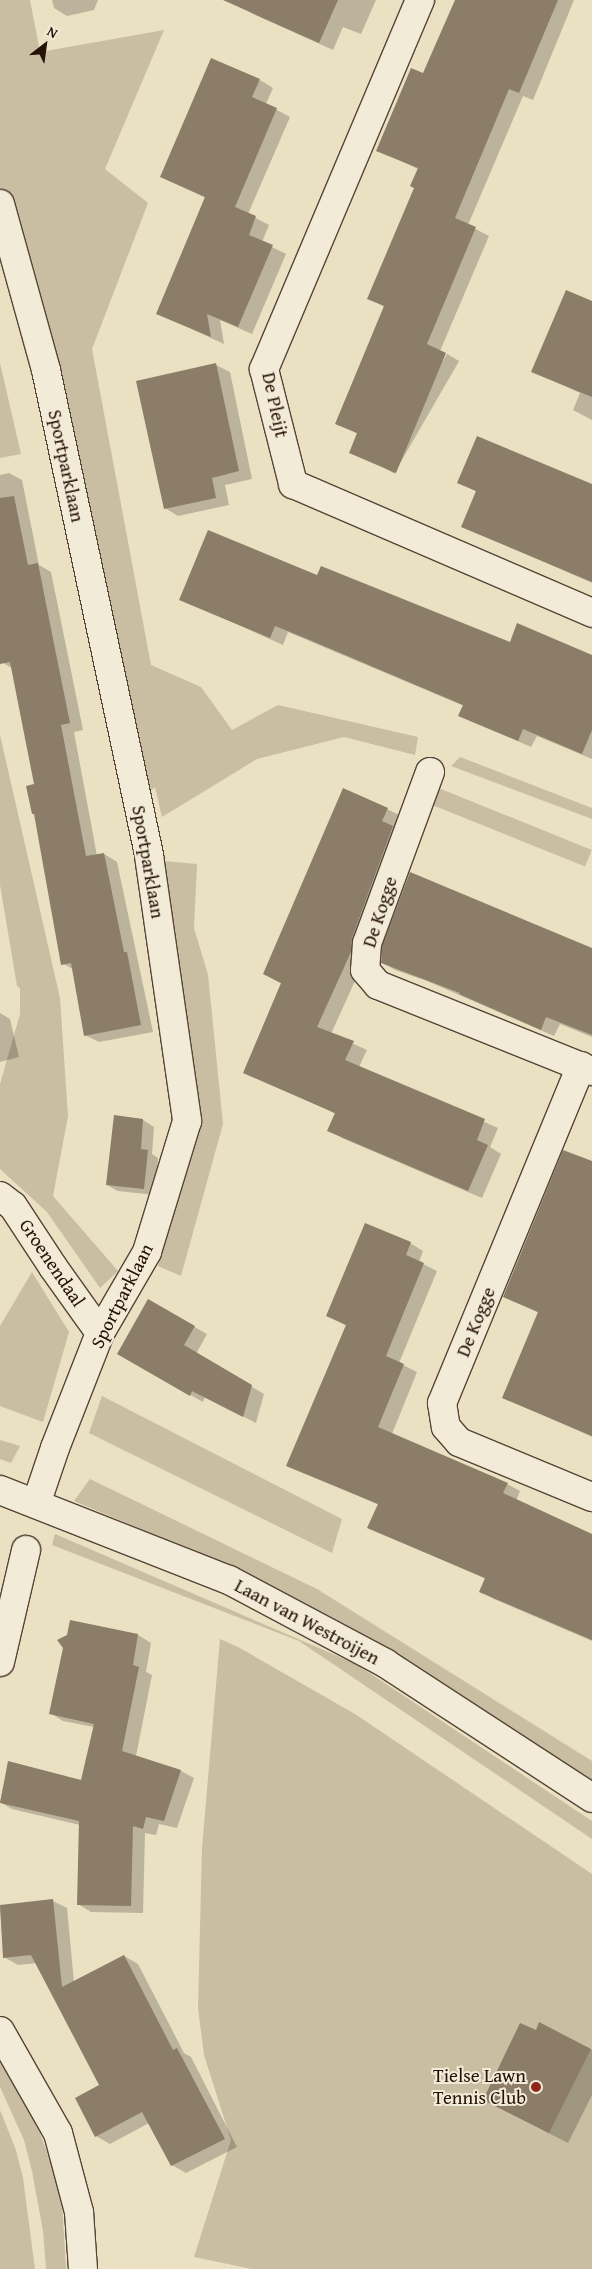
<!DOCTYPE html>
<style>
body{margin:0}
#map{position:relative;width:592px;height:2269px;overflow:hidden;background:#eae0c2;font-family:"Gentium Book Plus",serif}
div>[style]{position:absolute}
.green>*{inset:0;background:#c9bda2;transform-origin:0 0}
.shadow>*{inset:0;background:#0003;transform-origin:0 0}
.building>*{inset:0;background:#8b7d68}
.roads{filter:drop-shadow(1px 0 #564536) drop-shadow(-1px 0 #564536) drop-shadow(0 1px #564536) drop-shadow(0 -1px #564536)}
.minor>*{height:28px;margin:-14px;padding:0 14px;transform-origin:14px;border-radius:14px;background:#f1ebd7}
.tertiary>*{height:28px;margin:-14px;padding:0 14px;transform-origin:14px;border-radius:14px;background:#f1ebd7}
.dots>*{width:14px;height:14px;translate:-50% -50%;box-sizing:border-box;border:2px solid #f1ebd7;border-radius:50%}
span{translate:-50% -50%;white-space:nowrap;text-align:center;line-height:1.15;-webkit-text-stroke:4px #f1ebd7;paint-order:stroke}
.street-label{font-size:19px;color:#251107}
.poi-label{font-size:19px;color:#251107}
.right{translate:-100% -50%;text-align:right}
.north{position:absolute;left:20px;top:20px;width:50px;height:50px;-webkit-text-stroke:4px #f1ebd7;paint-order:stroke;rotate:30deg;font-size:14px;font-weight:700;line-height:20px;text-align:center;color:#251107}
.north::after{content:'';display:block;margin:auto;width:18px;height:22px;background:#251107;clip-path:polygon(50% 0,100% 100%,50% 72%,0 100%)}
</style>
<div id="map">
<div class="green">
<div style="clip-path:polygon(0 0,30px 0,40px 52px,164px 30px,105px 169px,148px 203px,92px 349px,151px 665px,201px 687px,232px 730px,278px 705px,418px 737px,415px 755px,344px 737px,257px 759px,162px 817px,155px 787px,134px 807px,41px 367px,0 186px)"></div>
<div style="clip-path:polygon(0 363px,21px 454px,0 458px)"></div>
<div style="clip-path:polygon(0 735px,60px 998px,68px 1116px,53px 1196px,118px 1271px,100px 1288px,47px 1212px,0 1169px,0 1084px,20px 1014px,20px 988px,17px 986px,0 885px)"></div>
<div style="clip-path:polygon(460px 757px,592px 808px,592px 819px,451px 766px)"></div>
<div style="left:436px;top:787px;width:168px;height:18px;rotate:22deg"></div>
<div style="clip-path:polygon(164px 861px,197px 864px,194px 928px,208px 975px,223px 1124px,181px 1276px,158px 1266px,198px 1123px)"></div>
<div style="clip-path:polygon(32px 1272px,69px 1332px,43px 1422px,0 1406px,0 1326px)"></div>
<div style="clip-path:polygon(102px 1396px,342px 1519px,332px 1553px,89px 1433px)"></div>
<div style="clip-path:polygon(0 1440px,20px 1446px,11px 1463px,0 1459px)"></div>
<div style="clip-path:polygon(90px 1479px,317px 1589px,592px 1761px,592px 1788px,207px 1557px,74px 1501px)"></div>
<div style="clip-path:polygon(55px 1534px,356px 1664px,592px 1821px,592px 1839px,299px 1641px,52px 1545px)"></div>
<div style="clip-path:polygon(220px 1639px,238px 1647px,355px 1714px,592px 1874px,592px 2269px,252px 2269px,194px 2257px,231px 2140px,204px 2055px,198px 2008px,202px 1848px)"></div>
<div style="clip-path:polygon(0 2052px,32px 2112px,53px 2168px,62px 2203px,66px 2269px,46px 2269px,43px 2231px,32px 2171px,24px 2140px,0 2087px)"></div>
<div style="clip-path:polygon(0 2110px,16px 2150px,23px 2178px,35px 2269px,0 2269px)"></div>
</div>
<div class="shadow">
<div style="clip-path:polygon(52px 0,98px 0,94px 10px,67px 16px,54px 8px)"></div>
<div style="clip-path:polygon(242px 0,376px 0,361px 34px,343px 27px,333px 50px,253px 14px,239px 6px)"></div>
<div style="clip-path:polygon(456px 0,574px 0,533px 100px,523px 96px,468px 225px,489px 236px,440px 351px,445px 353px,395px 473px,350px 452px,358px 434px,337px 423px,385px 307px,369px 298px,415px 188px,418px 169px,378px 150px,424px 75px)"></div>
<div style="clip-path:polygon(260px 80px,273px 88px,266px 104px,290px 117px,248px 214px,269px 225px,262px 242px,286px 254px,252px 334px,220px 320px,224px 344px,157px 313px,206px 198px,162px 177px)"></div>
<div style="clip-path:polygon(592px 302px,592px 420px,573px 410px,580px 393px,532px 371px)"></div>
<div style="left:447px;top:354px;width:14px;height:130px;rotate:30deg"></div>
<div style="clip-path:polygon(216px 365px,230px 372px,252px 479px,225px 485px,229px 505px,178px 516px,165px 508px)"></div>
<div style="clip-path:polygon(9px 473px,22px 480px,39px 565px,51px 572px,83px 730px,74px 732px,97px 856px,104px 854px,117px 862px,153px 1032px,99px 1042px,85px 1035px,74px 970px,64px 964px,35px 785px,12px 668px,3px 663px,0 648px,0 475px)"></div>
<div style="clip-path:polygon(459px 482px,592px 486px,592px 583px,463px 526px,477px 492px)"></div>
<div style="clip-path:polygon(317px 576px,510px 644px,592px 656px,592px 759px,537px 736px,531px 747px,460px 715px,464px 706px,288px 632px,283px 645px,181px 599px)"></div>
<div style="clip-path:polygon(387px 809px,401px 816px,364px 961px,331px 1034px,367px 1050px,359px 1067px,498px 1128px,490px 1147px,501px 1154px,482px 1198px,342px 1138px,329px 1130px,336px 1114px,244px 1072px,282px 984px,264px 974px)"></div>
<div style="clip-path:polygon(592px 949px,592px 1037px,560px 1024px,554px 1036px,427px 981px,395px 970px,382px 962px)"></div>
<div style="clip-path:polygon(0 1013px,10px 1019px,19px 1057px,0 1062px)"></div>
<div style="clip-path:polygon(115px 1117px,143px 1120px,154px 1127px,152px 1154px,158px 1158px,155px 1195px,118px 1191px,107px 1185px)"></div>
<div style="clip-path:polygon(592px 1162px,592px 1437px,503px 1397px,539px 1313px,504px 1296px)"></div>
<div style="clip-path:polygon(410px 1243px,423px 1251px,419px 1262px,437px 1271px,399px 1363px,417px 1372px,392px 1434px,507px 1484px,520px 1491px,516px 1501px,592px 1535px,592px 1641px,494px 1599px,481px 1591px,486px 1579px,369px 1528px,379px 1505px,288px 1465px,347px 1326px,327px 1315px)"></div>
<div style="clip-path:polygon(148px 1301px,207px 1334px,196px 1354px,264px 1394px,256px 1423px,205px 1397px,203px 1402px,119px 1354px)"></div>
<div style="clip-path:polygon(71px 1621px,138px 1635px,151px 1643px,146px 1672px,152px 1675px,136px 1756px,181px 1771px,194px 1778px,177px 1828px,159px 1824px,156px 1835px,145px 1833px,143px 1913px,91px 1912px,78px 1904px,80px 1825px,12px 1809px,0 1802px,9px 1762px,82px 1781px,94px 1727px,63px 1721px,50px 1713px)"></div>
<div style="clip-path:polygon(53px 1901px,67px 1908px,74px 1982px,124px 1956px,138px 1964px,184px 2053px,191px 2057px,237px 2147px,186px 2173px,172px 2165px,149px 2123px,110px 2144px,96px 2136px,101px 2086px,37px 1963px,18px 1965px,4px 1957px,0 1906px)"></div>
<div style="clip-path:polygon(540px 2024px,592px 2050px,592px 2095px,568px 2143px,484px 2100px,537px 2032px)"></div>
</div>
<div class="building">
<div style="clip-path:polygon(223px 0,338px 0,319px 43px)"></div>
<div style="clip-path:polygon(455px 0,558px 0,519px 93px,509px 89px,455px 218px,476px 227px,427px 344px,446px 353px,396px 473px,349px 453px,357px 433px,335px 424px,384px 306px,367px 299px,414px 188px,410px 186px,418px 168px,376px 151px,411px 68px,423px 73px)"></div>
<div style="clip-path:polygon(211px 58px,260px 79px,252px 97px,277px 108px,235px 207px,256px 216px,249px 235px,273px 245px,238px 327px,207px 314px,211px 337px,156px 314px,205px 197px,160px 177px)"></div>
<div style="clip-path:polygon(566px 290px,592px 301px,592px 397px,531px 372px)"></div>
<div style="clip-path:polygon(216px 363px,239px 471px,212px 478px,216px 498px,164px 509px,136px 381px)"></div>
<div style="clip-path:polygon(477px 436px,592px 484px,592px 582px,461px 527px,476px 491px,457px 483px)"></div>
<div style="clip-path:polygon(14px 496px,28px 565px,38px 563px,53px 639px,70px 723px,61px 725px,86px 856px,104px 853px,124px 952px,127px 952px,141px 1025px,84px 1036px,71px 963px,61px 965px,34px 814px,32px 814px,26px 786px,34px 784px,10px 662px,0 664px,0 498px)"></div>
<div style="clip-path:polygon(208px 530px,317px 575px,321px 566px,510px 642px,517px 623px,592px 655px,592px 730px,582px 754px,523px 729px,518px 741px,458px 716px,463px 705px,305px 638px,275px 626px,270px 638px,179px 600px)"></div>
<div style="clip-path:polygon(343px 788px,388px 808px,382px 821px,393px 826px,352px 938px,351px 952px,317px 1027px,354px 1041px,345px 1060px,485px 1119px,477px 1140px,488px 1145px,468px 1191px,327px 1131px,335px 1113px,243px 1073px,281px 983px,263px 974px)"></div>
<div style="clip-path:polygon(410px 872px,592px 948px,592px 1035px,546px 1017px,541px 1030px,459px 994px,460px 993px,381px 963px,382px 946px)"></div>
<div style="clip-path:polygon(114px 1115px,143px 1119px,141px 1149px,148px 1150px,144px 1189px,106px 1185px)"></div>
<div style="clip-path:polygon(563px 1150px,592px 1161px,592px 1436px,502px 1398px,538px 1312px,503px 1297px)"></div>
<div style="clip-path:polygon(365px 1223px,411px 1242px,406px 1255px,424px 1263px,386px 1356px,404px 1364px,378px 1427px,508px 1483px,503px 1493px,592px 1534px,592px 1640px,479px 1592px,485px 1578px,367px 1528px,378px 1504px,286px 1466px,346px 1325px,326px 1316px)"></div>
<div style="clip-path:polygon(148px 1299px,195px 1326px,184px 1345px,252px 1385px,243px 1417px,192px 1391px,190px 1396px,117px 1354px)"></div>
<div style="clip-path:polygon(70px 1620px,138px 1634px,133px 1665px,139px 1667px,122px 1751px,181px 1770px,164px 1821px,146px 1817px,143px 1829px,133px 1826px,131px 1906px,77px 1905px,79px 1821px,0 1803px,8px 1761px,81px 1780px,94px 1724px,49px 1714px,63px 1648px,57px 1640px,67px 1635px)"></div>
<div style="clip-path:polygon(53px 1899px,62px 1987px,124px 1955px,173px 2050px,177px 2048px,225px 2139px,171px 2166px,142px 2112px,95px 2137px,75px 2098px,99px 2085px,31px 1955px,3px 1958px,0 1905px)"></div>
<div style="clip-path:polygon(539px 2022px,591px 2049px,549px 2133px,483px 2100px,520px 2023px,536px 2030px)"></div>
</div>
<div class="roads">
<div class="minor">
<div style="left:420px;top:0;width:401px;rotate:112.9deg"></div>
<div style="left:264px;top:369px;width:119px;rotate:75.8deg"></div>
<div style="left:293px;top:484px;width:326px;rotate:23.3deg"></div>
<div style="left:0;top:204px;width:172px;rotate:74.5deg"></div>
<div style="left:46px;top:370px;width:497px;rotate:78deg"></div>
<div style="left:149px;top:856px;width:268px;rotate:81.8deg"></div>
<div style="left:187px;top:1121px;width:137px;rotate:107deg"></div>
<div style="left:147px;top:1252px;width:94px;rotate:120.1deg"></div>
<div style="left:100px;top:1333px;width:123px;rotate:111.4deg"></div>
<div style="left:55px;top:1448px;width:59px;rotate:108.7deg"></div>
<div style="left:430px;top:772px;width:182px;rotate:110.2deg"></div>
<div style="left:367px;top:943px;width:27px;rotate:94deg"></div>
<div style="left:365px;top:970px;width:20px;rotate:49deg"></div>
<div style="left:378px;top:985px;width:231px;rotate:21.9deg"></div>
<div style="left:581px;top:1066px;width:365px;rotate:112.4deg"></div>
<div style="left:442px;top:1403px;width:24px;rotate:81deg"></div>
<div style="left:446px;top:1427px;width:20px;rotate:49deg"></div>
<div style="left:459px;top:1442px;width:144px;rotate:22.5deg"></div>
<div style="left:0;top:1196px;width:16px;rotate:38deg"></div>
<div style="left:13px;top:1206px;width:73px;rotate:56.7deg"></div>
<div style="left:53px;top:1267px;width:81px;rotate:54.5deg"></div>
<div style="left:0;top:1662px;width:115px;rotate:-76.9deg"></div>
<div style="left:0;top:2031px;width:117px;rotate:60.4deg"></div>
<div style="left:58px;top:2133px;width:82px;rotate:75.1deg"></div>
<div style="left:79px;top:2212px;width:57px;rotate:86deg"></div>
</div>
<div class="tertiary">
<div style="left:0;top:1490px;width:246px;rotate:21.5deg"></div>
<div style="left:229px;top:1580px;width:177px;rotate:28deg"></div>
<div style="left:385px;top:1663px;width:247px;rotate:33.1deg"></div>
</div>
</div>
<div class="dots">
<div style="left:536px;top:2087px;background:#8f2418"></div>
</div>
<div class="street-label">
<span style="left:275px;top:405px;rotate:78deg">De Pleijt</span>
<span style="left:66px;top:466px;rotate:78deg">Sportparklaan</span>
<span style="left:148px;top:862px;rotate:80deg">Sportparklaan</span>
<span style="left:380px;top:912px;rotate:-72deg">De Kogge</span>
<span style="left:52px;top:1263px;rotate:56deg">Groenendaal</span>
<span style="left:122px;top:1296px;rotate:-63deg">Sportparklaan</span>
<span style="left:476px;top:1322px;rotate:-68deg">De Kogge</span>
<span style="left:307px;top:1622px;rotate:28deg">Laan van Westroijen</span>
</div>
<div class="poi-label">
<span class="right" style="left:526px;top:2087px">Tielse Lawn<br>Tennis Club</span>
</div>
<div class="north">N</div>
</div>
